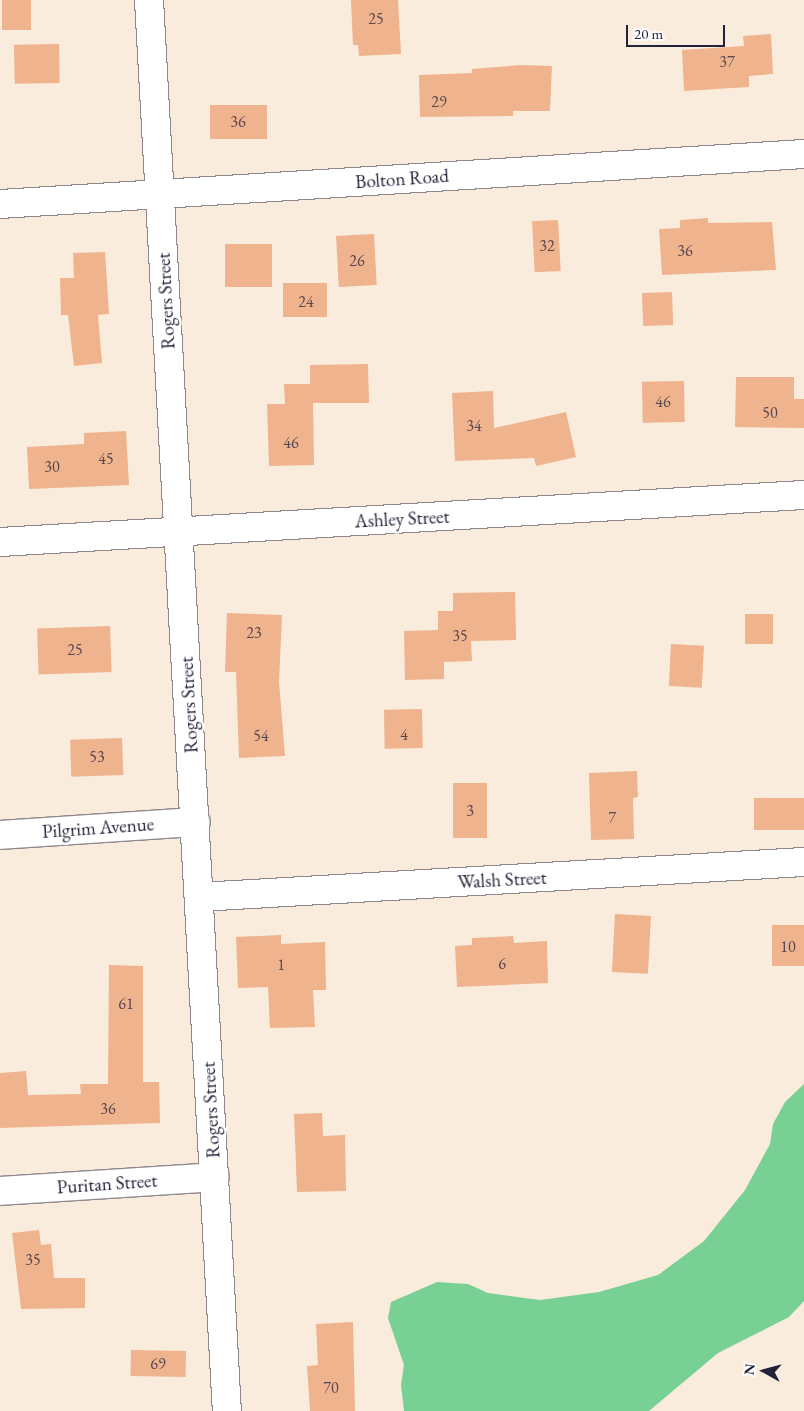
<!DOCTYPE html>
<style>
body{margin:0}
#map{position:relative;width:804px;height:1411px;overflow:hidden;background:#f9ecdd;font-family:"EB Garamond",serif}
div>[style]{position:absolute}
.green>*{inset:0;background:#79d094}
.building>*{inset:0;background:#efb38d;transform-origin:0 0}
.roads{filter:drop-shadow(1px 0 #8e878c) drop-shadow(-1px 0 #8e878c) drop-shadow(0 1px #8e878c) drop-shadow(0 -1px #8e878c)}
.minor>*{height:28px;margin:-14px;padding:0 14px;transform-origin:14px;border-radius:14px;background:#fff}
span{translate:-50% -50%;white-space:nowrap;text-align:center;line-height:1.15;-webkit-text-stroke:5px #fff;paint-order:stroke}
.number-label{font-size:16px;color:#554650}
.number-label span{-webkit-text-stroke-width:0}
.street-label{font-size:19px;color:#22223b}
.north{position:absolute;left:739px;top:1346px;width:50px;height:50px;-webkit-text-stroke:4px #fff;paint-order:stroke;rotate:277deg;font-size:14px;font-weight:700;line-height:20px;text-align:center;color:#22223b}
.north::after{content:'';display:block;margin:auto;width:18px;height:22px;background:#22223b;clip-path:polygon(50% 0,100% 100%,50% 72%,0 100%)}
.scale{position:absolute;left:626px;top:25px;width:99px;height:22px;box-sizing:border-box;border:2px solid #22223b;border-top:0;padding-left:6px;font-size:15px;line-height:18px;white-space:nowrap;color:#22223b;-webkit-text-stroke:4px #fff;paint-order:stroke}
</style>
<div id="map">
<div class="green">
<div style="clip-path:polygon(804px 1084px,804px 1301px,789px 1317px,718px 1353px,649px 1411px,404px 1411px,401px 1385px,404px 1365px,388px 1318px,391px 1302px,437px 1282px,468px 1284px,488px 1293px,540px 1300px,599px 1292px,658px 1275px,704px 1241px,745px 1190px,770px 1144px,773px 1124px,785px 1102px)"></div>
</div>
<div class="building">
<div style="left:2px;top:0;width:29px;height:30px"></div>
<div style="clip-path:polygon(351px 0,398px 0,401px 54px,359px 56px,358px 45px,353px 45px)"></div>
<div style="clip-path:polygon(771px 34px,773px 74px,749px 76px,749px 87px,684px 91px,682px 50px,744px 46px,743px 36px)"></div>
<div style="left:59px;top:44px;width:39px;height:45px;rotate:89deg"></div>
<div style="clip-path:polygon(522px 65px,552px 66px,550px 111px,513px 111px,513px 116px,420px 117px,419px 75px,472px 73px,472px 69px)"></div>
<div style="left:210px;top:105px;width:57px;height:34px"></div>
<div style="clip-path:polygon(708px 218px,708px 223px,772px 222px,776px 270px,662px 275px,659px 229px,680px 228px,680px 220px)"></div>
<div style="left:558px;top:220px;width:51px;height:26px;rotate:87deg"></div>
<div style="left:374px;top:234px;width:51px;height:38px;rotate:87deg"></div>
<div style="left:225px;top:244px;width:47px;height:43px"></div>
<div style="clip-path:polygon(105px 252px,109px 314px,98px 315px,102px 363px,74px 366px,68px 315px,61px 315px,60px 278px,74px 278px,73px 253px)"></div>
<div style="left:283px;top:283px;width:44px;height:34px"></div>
<div style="left:672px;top:292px;width:33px;height:30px;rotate:88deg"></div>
<div style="clip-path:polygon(368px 364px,369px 403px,313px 403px,314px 465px,269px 466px,267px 404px,285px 404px,284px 384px,310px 384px,310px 365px)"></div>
<div style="clip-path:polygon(736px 377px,794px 377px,794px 399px,804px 399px,804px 428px,735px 427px)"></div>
<div style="left:684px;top:381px;width:41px;height:42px;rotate:89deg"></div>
<div style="clip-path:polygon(493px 391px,494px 428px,566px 412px,576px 457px,536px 466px,534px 458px,455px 461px,452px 393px)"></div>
<div style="clip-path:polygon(126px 431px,129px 485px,29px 489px,27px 447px,84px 444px,84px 433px)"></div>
<div style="clip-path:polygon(515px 592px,516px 640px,471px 641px,472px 661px,444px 662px,444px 679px,405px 680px,404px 631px,438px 630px,438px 611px,453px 611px,453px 593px)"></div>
<div style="clip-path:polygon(227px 613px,282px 615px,279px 682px,285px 756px,239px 758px,236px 672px,225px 672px)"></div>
<div style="left:745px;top:614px;width:28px;height:30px"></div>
<div style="left:110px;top:626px;width:46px;height:73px;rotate:88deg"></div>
<div style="left:671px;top:644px;width:33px;height:42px;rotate:3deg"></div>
<div style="left:422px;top:709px;width:39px;height:38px;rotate:89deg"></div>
<div style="left:122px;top:738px;width:37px;height:52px;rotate:88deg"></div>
<div style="clip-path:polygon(637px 771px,638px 797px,633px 798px,634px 839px,591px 840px,589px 773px)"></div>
<div style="left:487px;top:783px;width:55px;height:34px;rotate:90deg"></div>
<div style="left:754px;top:798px;width:50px;height:32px"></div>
<div style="left:615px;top:914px;width:36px;height:58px;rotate:3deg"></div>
<div style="left:804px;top:925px;width:41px;height:32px;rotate:90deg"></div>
<div style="clip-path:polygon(281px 935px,281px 944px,325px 942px,326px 990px,313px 990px,315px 1027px,270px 1028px,268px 987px,238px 988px,236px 937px)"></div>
<div style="clip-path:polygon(513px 936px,514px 943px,547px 941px,548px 983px,457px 987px,455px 946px,472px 945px,472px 938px)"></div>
<div style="clip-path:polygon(109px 965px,143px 966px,143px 1082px,159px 1082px,160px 1123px,0 1128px,0 1073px,26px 1071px,28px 1095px,81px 1094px,80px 1084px,108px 1084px)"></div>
<div style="clip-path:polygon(322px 1113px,323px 1136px,345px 1135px,346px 1191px,297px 1192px,294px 1114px)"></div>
<div style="clip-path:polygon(39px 1230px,41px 1245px,51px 1244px,54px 1278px,85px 1278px,85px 1308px,21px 1309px,12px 1233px)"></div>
<div style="clip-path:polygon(353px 1322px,355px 1411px,310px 1411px,307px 1366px,318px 1365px,316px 1324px)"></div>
<div style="left:131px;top:1350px;width:55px;height:26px;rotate:1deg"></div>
</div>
<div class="roads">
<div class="minor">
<div style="left:149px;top:0;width:1413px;rotate:86.84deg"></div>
<div style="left:0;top:204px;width:806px;rotate:-3.56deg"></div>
<div style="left:0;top:542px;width:805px;rotate:-3.35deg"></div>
<div style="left:0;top:835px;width:196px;rotate:-3.8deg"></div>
<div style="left:200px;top:897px;width:605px;rotate:-3.32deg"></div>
<div style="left:0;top:1191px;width:215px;rotate:-3.7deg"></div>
</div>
</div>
<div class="number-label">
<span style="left:376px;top:19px">25</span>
<span style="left:727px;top:62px">37</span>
<span style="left:439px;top:102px">29</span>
<span style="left:238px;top:122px">36</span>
<span style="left:547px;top:246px">32</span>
<span style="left:685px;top:251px">36</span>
<span style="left:357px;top:261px">26</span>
<span style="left:306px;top:302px">24</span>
<span style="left:663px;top:402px">46</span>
<span style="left:770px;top:413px">50</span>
<span style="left:474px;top:426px">34</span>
<span style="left:291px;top:443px">46</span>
<span style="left:106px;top:459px">45</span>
<span style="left:52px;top:467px">30</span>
<span style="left:254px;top:633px">23</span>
<span style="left:460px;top:636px">35</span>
<span style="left:75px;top:650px">25</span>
<span style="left:404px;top:735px">4</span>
<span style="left:261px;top:736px">54</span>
<span style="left:97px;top:757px">53</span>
<span style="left:470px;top:811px">3</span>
<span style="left:612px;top:818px">7</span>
<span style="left:788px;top:947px">10</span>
<span style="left:502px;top:964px">6</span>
<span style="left:281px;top:965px">1</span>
<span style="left:126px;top:1004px">61</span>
<span style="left:108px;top:1109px">36</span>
<span style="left:33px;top:1260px">35</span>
<span style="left:158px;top:1364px">69</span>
<span style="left:331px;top:1388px">70</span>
</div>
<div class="street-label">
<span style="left:402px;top:179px;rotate:-4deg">Bolton Road</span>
<span style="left:166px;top:301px;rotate:-93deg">Rogers Street</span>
<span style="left:402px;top:519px;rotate:-3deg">Ashley Street</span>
<span style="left:189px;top:705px;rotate:-93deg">Rogers Street</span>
<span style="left:98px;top:828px;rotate:-4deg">Pilgrim Avenue</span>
<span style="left:502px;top:880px;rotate:-3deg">Walsh Street</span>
<span style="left:211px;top:1110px;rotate:-93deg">Rogers Street</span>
<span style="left:107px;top:1184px;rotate:-4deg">Puritan Street</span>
</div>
<div class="north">N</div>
<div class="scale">20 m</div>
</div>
